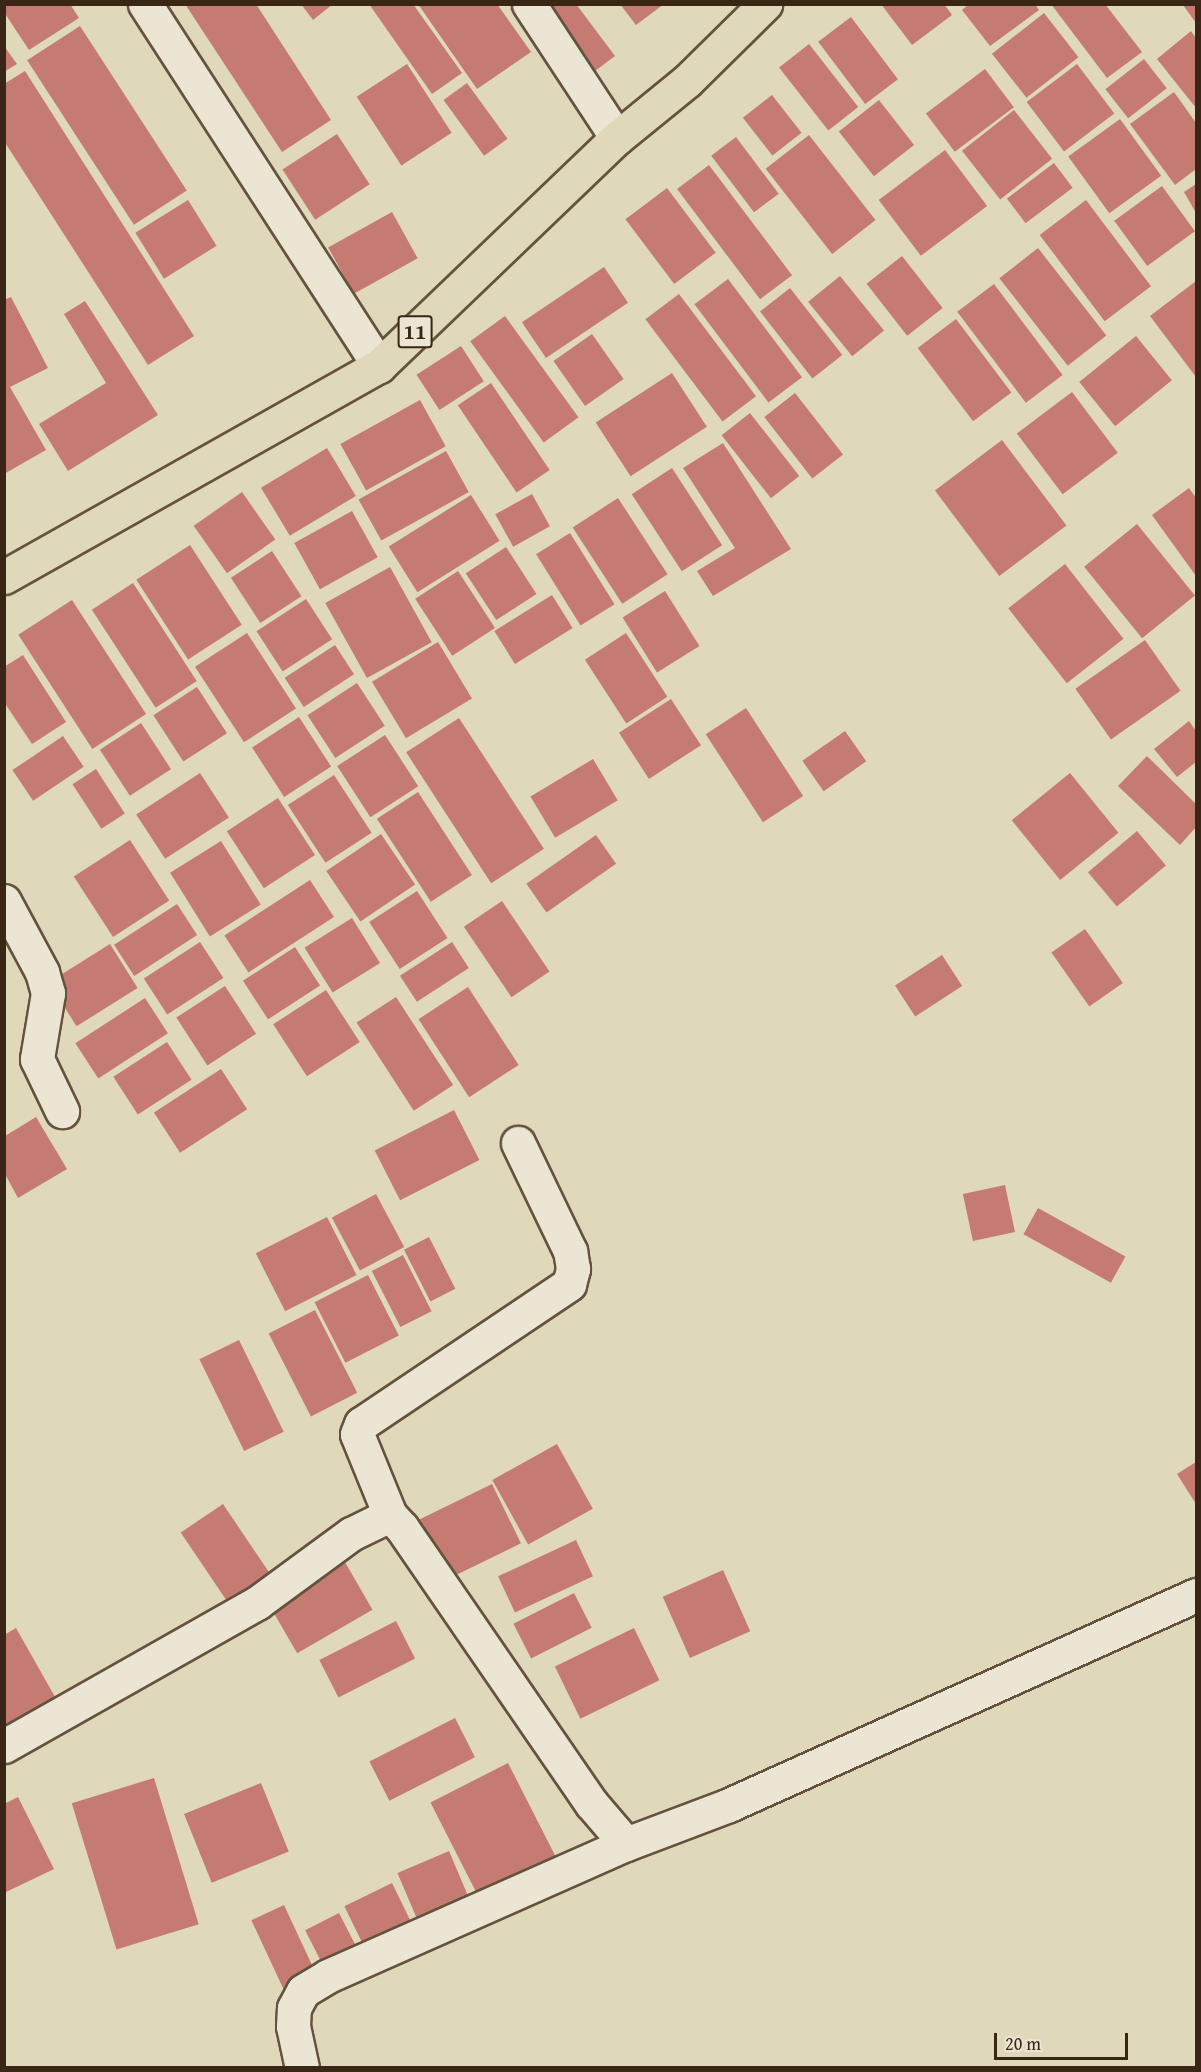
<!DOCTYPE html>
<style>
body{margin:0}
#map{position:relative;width:1201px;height:2072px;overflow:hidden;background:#e0d8bb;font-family:"Gentium Book Plus",serif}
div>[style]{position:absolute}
.building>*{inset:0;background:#c57a72;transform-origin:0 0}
.roads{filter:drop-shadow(2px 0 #64523e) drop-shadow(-2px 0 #64523e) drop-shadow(0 2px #64523e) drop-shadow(0 -2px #64523e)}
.minor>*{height:33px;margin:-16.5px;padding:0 16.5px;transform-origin:16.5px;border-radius:16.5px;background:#ebe6d3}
.highway>*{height:33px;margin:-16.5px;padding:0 16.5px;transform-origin:16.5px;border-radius:16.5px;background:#e0d8bb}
span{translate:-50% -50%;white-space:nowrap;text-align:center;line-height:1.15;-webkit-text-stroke:4.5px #ebe6d3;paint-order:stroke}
.shield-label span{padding:2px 4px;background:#ebe6d3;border:2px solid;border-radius:4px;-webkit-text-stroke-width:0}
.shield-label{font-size:22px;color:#3a2615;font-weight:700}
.frame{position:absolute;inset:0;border:6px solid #3a2615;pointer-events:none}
.scale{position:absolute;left:994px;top:2033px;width:134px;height:27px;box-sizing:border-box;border:3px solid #3a2615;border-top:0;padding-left:8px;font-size:18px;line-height:21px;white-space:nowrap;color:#3a2615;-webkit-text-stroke:4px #ebe6d3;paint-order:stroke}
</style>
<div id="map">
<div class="building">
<div style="clip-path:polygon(70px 4px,79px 18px,29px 50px,4px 12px,6px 4px)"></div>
<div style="clip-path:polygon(185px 4px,256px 4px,331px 120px,282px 152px)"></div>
<div style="clip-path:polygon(301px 4px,333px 4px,313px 20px)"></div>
<div style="clip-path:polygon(369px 4px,413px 4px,462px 73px,432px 94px)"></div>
<div style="clip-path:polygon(418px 4px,497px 4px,531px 52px,477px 89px)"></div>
<div style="clip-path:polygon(515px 4px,576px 4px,615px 56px,571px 89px,510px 9px)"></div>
<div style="clip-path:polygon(620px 4px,664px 4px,636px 25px)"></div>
<div style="clip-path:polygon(881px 4px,944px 4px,952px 15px,912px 45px)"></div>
<div style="clip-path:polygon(969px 4px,1035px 4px,1039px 10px,990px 46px,962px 10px)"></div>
<div style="clip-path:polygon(1051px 4px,1105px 4px,1142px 52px,1107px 78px)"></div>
<div style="clip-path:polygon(1183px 5px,1196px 5px,1196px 23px)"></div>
<div style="left:1044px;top:13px;width:56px;height:66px;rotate:52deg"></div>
<div style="left:851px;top:17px;width:78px;height:41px;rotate:53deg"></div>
<div style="left:80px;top:26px;width:196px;height:63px;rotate:57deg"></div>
<div style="clip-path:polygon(1191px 31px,1196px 38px,1196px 108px,1157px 59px)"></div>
<div style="left:809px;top:44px;width:80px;height:38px;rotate:52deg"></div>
<div style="clip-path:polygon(4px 46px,17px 64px,4px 72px)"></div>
<div style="left:1144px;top:59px;width:37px;height:49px;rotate:52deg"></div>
<div style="left:407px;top:64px;width:82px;height:60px;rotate:57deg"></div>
<div style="left:1077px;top:64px;width:62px;height:63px;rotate:53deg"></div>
<div style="left:985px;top:69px;width:48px;height:74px;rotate:53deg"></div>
<div style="clip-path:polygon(25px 71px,194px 336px,148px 365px,4px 141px,4px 84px)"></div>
<div style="left:467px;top:83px;width:69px;height:29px;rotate:54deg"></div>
<div style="clip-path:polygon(1174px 92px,1196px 123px,1196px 169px,1175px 185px,1130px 124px)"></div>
<div style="left:772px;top:95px;width:48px;height:37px;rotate:52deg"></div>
<div style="left:879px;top:100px;width:57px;height:51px;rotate:52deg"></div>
<div style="left:1014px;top:110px;width:62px;height:66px;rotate:52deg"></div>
<div style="left:1120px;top:119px;width:70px;height:64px;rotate:54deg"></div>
<div style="left:337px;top:134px;width:60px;height:65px;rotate:57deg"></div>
<div style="left:809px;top:135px;width:108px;height:55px;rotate:52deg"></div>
<div style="left:736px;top:137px;width:71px;height:31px;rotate:53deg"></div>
<div style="left:945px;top:150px;width:70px;height:83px;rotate:53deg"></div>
<div style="left:1054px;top:163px;width:31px;height:59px;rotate:53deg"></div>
<div style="left:709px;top:165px;width:138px;height:40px;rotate:53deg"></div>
<div style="clip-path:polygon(1196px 184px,1196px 213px,1184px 192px)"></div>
<div style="left:1162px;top:186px;width:56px;height:59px;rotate:54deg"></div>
<div style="left:667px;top:188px;width:81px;height:52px;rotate:53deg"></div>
<div style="left:188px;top:200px;width:54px;height:62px;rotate:58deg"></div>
<div style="left:1086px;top:200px;width:108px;height:58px;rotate:53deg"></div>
<div style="left:392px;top:212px;width:53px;height:73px;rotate:61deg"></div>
<div style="left:1038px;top:248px;width:111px;height:49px;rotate:52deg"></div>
<div style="left:902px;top:256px;width:66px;height:45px;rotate:52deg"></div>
<div style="left:604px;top:267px;width:43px;height:99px;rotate:56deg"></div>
<div style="left:840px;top:276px;width:70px;height:41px;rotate:51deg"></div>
<div style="left:728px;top:279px;width:123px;height:42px;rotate:53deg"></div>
<div style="clip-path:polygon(1196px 281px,1196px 377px,1150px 316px)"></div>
<div style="left:994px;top:284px;width:114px;height:46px;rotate:53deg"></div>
<div style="left:790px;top:288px;width:85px;height:38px;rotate:52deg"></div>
<div style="left:679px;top:294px;width:128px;height:42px;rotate:53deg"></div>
<div style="clip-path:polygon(11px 297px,48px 368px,10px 387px,46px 450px,4px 474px,4px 300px)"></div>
<div style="clip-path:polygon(85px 301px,158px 415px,68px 471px,39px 424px,106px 383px,64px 314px)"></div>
<div style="left:505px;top:316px;width:125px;height:43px;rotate:54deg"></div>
<div style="left:956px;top:319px;width:92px;height:48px;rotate:53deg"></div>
<div style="left:592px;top:334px;width:55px;height:47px;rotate:55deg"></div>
<div style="left:1136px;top:336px;width:57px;height:73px;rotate:51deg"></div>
<div style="left:461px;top:346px;width:42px;height:53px;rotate:57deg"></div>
<div style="left:672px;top:373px;width:64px;height:91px;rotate:57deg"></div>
<div style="left:491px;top:383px;width:105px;height:40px;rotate:56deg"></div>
<div style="left:1072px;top:392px;width:76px;height:69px;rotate:53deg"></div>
<div style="left:795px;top:393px;width:78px;height:39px;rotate:52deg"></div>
<div style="left:420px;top:400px;width:53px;height:91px;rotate:61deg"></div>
<div style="left:750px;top:413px;width:80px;height:36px;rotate:52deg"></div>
<div style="left:1002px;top:440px;width:107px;height:84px;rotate:53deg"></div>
<div style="clip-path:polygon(723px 443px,791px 549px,713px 596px,697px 571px,735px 548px,683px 468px)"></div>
<div style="left:327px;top:448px;width:56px;height:77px;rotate:59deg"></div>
<div style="left:446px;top:451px;width:47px;height:100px;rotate:61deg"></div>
<div style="left:672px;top:468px;width:92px;height:48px;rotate:57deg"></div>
<div style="clip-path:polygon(1189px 488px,1196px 498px,1196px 576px,1152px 515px)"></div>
<div style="left:242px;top:492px;width:58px;height:59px;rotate:55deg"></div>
<div style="left:532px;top:494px;width:37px;height:42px;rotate:61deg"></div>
<div style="left:471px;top:495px;width:54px;height:97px;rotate:58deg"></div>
<div style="left:618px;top:498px;width:91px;height:54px;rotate:57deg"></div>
<div style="left:352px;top:511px;width:53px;height:66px;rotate:61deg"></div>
<div style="left:1137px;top:524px;width:92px;height:68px;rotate:51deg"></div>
<div style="left:570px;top:533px;width:84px;height:40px;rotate:58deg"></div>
<div style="left:190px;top:545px;width:95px;height:64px;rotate:57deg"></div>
<div style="left:506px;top:547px;width:56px;height:48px;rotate:57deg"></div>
<div style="left:272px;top:551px;width:54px;height:49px;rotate:57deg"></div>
<div style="left:1065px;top:564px;width:95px;height:72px;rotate:52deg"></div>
<div style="left:390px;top:567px;width:86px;height:74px;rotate:61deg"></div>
<div style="left:458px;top:571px;width:68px;height:51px;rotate:57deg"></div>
<div style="left:133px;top:583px;width:117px;height:49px;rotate:57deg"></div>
<div style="left:665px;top:591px;width:65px;height:50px;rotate:58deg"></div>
<div style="left:552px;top:595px;width:39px;height:68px;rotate:58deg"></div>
<div style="left:306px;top:599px;width:48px;height:59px;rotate:57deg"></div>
<div style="left:72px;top:600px;width:136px;height:64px;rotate:57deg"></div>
<div style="left:247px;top:633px;width:90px;height:62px;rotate:57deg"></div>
<div style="left:626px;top:633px;width:76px;height:49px;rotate:57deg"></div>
<div style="left:1145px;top:640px;width:62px;height:85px;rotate:55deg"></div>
<div style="left:438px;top:642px;width:66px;height:77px;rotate:59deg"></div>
<div style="left:335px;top:645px;width:35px;height:60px;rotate:57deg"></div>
<div style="clip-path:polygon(23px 655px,66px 722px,32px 744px,4px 702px,4px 667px)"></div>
<div style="left:357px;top:683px;width:51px;height:59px;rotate:57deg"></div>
<div style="left:197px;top:687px;width:55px;height:52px;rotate:57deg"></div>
<div style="left:671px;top:699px;width:55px;height:62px;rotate:57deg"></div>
<div style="left:746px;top:708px;width:105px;height:48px;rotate:57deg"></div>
<div style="left:299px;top:717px;width:59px;height:56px;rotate:57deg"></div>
<div style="left:459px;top:718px;width:156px;height:63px;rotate:57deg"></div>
<div style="clip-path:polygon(1189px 721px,1196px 731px,1196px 762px,1177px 777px,1154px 749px)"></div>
<div style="left:141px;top:723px;width:55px;height:49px;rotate:57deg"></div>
<div style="left:845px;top:731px;width:37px;height:52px;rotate:55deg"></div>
<div style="left:385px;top:735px;width:61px;height:57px;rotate:57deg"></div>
<div style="left:63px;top:736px;width:37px;height:61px;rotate:56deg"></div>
<div style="clip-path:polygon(1147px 756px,1196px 804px,1196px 827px,1180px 845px,1118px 786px)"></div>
<div style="left:593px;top:759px;width:48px;height:73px;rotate:59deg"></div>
<div style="left:96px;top:769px;width:53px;height:28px;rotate:57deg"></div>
<div style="left:200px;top:773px;width:53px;height:76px;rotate:57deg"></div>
<div style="left:1070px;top:773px;width:77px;height:75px;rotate:51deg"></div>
<div style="left:334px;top:775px;width:69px;height:55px;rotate:57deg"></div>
<div style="left:418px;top:792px;width:99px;height:49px;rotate:57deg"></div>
<div style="left:278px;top:798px;width:68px;height:61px;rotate:57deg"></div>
<div style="left:1137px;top:831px;width:45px;height:64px;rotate:50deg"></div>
<div style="left:381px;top:834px;width:61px;height:66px;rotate:56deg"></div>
<div style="left:596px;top:835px;width:35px;height:85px;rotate:55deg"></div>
<div style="left:130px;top:840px;width:72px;height:67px;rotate:57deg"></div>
<div style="left:221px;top:841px;width:75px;height:60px;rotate:58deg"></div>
<div style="left:310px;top:880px;width:44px;height:102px;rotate:57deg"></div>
<div style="left:417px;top:891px;width:56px;height:57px;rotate:57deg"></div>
<div style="left:502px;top:901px;width:85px;height:46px;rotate:56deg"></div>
<div style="left:177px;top:904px;width:37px;height:75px;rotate:57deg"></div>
<div style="left:352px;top:918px;width:53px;height:56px;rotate:58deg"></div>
<div style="left:1085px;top:929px;width:66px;height:41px;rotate:55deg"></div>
<div style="left:200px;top:942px;width:43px;height:67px;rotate:57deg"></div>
<div style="left:452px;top:942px;width:31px;height:62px;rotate:57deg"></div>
<div style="left:110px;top:944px;width:52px;height:72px;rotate:58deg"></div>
<div style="left:295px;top:947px;width:46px;height:62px;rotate:57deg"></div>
<div style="left:942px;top:955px;width:37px;height:56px;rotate:57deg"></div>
<div style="left:225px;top:986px;width:57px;height:58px;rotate:57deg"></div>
<div style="left:468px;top:987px;width:93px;height:59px;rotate:57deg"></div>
<div style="left:326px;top:990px;width:62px;height:63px;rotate:57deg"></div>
<div style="left:396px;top:997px;width:105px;height:47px;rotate:57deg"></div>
<div style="left:145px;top:998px;width:42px;height:83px;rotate:57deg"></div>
<div style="left:167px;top:1042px;width:45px;height:64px;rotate:57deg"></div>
<div style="left:221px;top:1069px;width:48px;height:80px;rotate:57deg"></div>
<div style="left:454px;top:1110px;width:56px;height:89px;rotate:63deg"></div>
<div style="clip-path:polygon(36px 1117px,67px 1169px,18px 1198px,5px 1174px,5px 1136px)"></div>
<div style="left:1005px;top:1185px;width:48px;height:43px;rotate:78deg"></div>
<div style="left:376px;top:1194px;width:60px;height:50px;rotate:62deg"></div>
<div style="left:1038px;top:1208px;width:100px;height:30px;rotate:29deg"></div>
<div style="left:327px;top:1217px;width:65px;height:80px;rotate:63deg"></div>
<div style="left:429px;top:1237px;width:58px;height:28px;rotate:63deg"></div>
<div style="left:403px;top:1255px;width:63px;height:35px;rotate:63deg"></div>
<div style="left:368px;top:1275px;width:68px;height:60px;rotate:63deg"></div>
<div style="left:315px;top:1310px;width:93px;height:52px;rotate:63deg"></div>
<div style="left:239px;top:1340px;width:102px;height:44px;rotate:64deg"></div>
<div style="left:557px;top:1444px;width:74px;height:74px;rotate:61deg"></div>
<div style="clip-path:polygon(1196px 1462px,1196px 1504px,1177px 1474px)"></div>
<div style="left:492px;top:1484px;width:66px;height:87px;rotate:64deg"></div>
<div style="left:223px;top:1504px;width:92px;height:51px;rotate:56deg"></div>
<div style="left:576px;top:1540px;width:40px;height:86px;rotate:65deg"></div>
<div style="left:342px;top:1557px;width:61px;height:87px;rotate:60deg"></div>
<div style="left:723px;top:1570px;width:67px;height:66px;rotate:66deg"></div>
<div style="left:574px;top:1593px;width:39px;height:68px;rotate:63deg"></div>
<div style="left:396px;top:1621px;width:42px;height:86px;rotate:63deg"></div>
<div style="clip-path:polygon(16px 1628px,63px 1711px,4px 1740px,4px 1635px)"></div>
<div style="left:634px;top:1628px;width:58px;height:88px;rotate:64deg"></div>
<div style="left:455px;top:1718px;width:44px;height:96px;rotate:63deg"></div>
<div style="left:508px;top:1763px;width:106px;height:87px;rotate:63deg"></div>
<div style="left:154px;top:1778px;width:153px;height:86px;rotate:73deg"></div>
<div style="left:261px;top:1783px;width:74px;height:83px;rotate:68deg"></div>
<div style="clip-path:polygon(18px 1797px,54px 1869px,4px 1893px,4px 1804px)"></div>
<div style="left:449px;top:1851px;width:48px;height:56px;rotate:67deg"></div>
<div style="left:392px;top:1883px;width:41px;height:53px;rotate:64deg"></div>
<div style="left:284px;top:1905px;width:77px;height:36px;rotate:65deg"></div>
<div style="left:339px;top:1913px;width:45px;height:38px;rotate:63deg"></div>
</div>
<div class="roads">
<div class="minor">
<div style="left:145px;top:4px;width:431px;rotate:57.1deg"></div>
<div style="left:529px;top:4px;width:160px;rotate:56.7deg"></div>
<div style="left:4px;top:901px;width:81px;rotate:61.8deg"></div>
<div style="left:42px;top:972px;width:22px;rotate:74deg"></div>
<div style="left:48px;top:993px;width:67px;rotate:99.5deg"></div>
<div style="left:37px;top:1059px;width:58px;rotate:64.3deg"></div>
<div style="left:390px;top:1515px;width:87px;rotate:-112.2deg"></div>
<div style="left:357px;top:1434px;width:11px;rotate:-68deg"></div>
<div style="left:361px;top:1424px;width:251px;rotate:-33.9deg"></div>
<div style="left:569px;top:1284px;width:16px;rotate:-75deg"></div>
<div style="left:573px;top:1269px;width:18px;rotate:-99deg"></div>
<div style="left:570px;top:1251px;width:120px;rotate:-115.7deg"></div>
<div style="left:4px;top:1746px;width:291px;rotate:-29.5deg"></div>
<div style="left:257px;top:1603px;width:117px;rotate:-36.3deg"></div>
<div style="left:351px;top:1534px;width:43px;rotate:-26deg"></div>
<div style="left:390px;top:1515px;width:18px;rotate:47deg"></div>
<div style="left:402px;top:1528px;width:334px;rotate:55.5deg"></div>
<div style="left:591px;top:1803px;width:54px;rotate:49.5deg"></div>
<div style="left:626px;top:1844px;width:110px;rotate:-20.7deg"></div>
<div style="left:729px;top:1805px;width:512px;rotate:-24.21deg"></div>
<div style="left:302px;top:2068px;width:43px;rotate:-102.1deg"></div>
<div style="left:293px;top:2026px;width:18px;rotate:-87deg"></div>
<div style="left:294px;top:2008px;width:19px;rotate:-62deg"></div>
<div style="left:303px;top:1991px;width:29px;rotate:-31deg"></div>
<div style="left:328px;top:1976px;width:326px;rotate:-23.9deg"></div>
</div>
<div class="highway">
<div style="left:4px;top:577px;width:430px;rotate:-29.4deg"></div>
<div style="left:379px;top:366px;width:330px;rotate:-43.8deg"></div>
<div style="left:617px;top:138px;width:90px;rotate:-39.2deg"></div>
<div style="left:687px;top:81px;width:110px;rotate:-44.6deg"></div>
</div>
</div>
<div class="shield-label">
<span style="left:415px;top:332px">11</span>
</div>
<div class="frame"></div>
<div class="scale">20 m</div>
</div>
